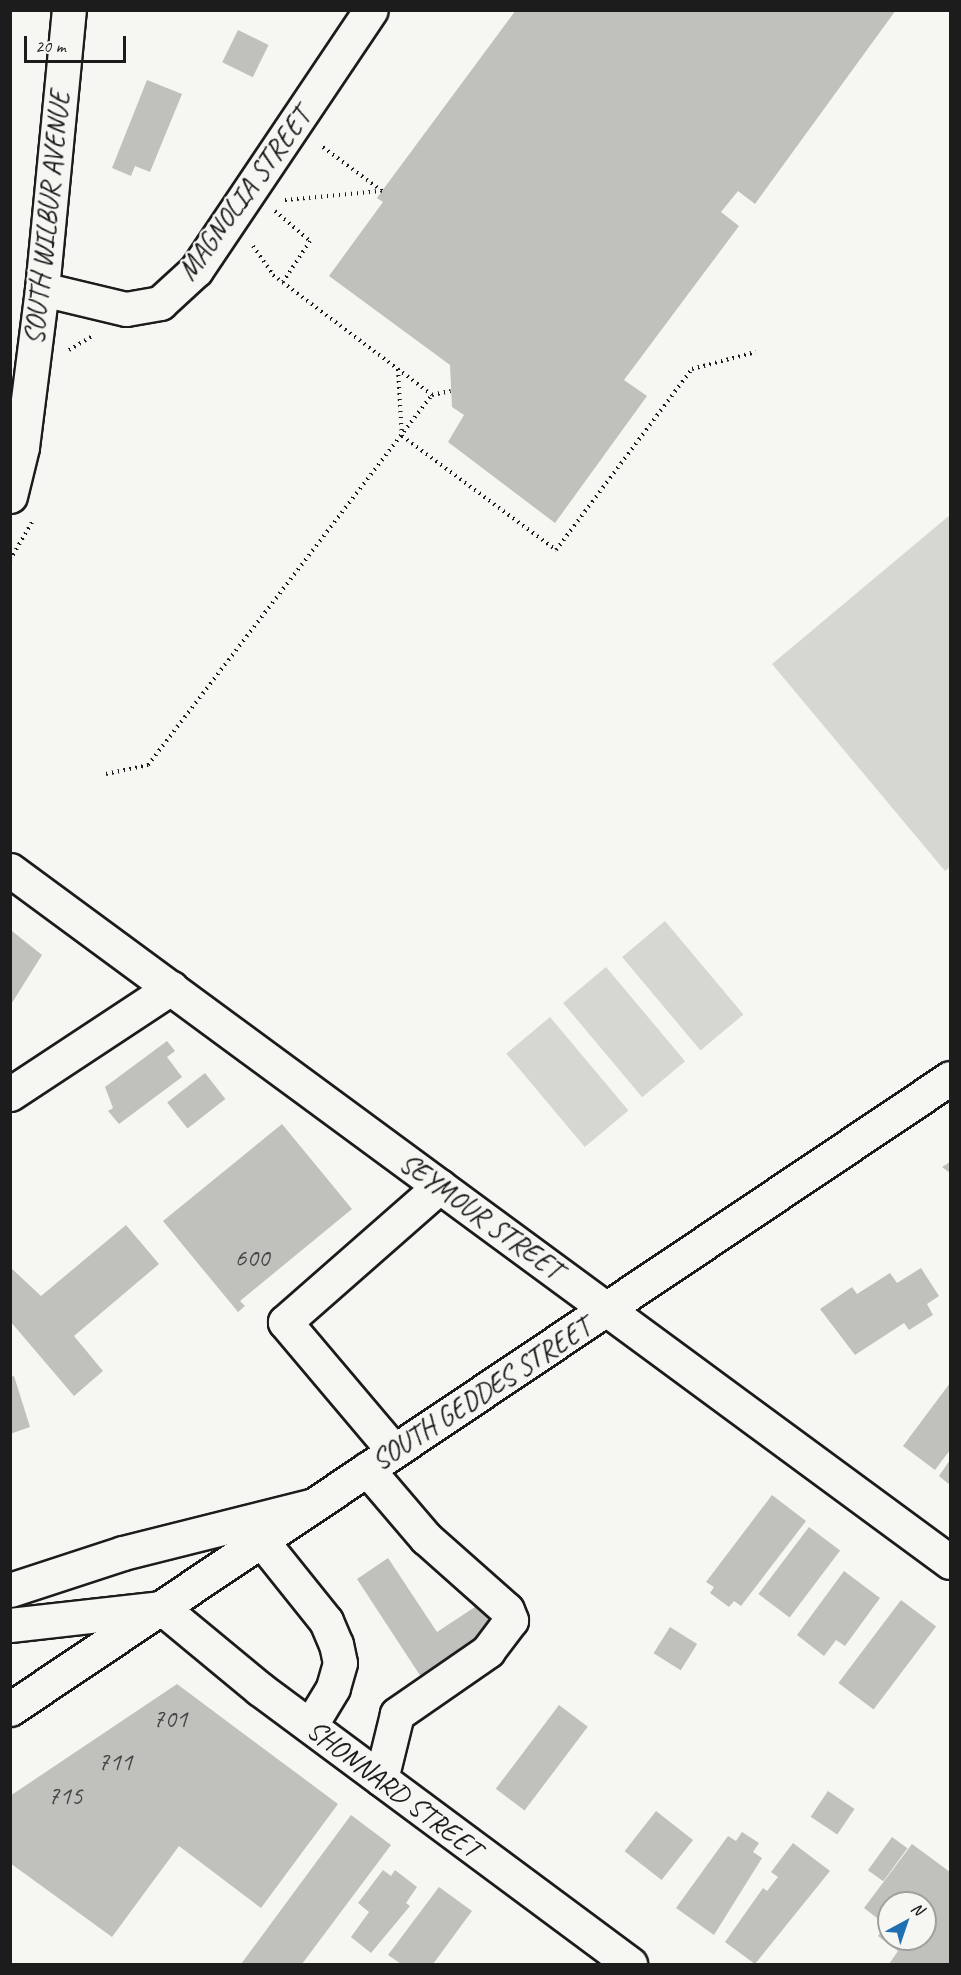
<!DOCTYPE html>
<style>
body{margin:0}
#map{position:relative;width:961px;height:1975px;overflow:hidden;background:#f6f6f2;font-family:Caveat,sans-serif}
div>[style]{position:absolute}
.green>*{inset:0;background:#d6d6d2;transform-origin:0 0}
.building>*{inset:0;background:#c0c0bd;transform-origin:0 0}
.path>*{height:4px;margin-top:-2px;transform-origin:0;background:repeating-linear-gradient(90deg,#1c1c1c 0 1.5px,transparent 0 6px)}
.roads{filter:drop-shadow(2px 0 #1c1c1c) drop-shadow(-2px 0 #1c1c1c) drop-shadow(0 2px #1c1c1c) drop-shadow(0 -2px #1c1c1c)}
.minor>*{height:33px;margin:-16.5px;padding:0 16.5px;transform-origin:16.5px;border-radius:16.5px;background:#f6f6f2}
.major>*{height:33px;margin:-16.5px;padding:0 16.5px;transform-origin:16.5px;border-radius:16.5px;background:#f6f6f2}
span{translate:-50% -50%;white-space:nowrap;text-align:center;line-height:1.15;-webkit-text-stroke:4.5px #f6f6f2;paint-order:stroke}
.number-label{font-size:26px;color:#454544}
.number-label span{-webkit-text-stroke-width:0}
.street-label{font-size:28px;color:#1c1c1c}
.frame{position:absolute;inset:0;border:12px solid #1c1c1c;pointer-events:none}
.north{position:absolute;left:877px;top:1891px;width:60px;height:60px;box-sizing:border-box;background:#f6f6f2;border:2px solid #9f9f9c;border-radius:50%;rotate:40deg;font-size:16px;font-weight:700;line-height:24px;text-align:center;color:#1c1c1c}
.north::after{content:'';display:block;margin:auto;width:21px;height:27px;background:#1f6fb2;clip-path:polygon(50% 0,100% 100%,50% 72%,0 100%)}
.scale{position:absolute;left:24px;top:36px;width:102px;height:27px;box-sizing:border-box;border:3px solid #1c1c1c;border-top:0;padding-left:8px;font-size:18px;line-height:21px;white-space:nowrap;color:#1c1c1c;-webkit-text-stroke:4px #f6f6f2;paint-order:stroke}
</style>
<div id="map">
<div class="green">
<div style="clip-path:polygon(950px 515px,950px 867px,945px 871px,772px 664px)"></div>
<div style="left:665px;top:921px;width:122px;height:56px;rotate:50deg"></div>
<div style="left:606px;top:967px;width:123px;height:56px;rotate:50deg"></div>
<div style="left:550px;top:1017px;width:122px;height:57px;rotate:50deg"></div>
</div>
<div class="building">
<div style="clip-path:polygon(516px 10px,896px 10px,755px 204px,738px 191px,721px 212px,739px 226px,624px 380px,647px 396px,555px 523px,448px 442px,464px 415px,452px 407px,450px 365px,329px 276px,383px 202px,377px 198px,382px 191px)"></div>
<div style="left:238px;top:30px;width:34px;height:36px;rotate:26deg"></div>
<div style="clip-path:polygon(147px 80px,182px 94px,150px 172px,135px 166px,131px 176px,112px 168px)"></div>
<div style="clip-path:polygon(12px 931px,42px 955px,10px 1006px,10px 934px)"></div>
<div style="clip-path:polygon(167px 1041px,175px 1051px,167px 1057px,182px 1077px,119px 1124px,108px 1111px,113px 1108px,105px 1087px)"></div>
<div style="left:205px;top:1073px;width:33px;height:48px;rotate:52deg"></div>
<div style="clip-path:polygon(282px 1124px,352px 1209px,240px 1301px,245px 1306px,238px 1312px,163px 1221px)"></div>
<div style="clip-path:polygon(950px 1162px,950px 1173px,942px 1167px)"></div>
<div style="clip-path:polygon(126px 1225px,159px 1264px,74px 1336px,103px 1371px,74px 1396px,10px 1321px,10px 1267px,41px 1296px)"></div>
<div style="clip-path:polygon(921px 1268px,939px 1296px,927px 1304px,933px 1315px,909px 1330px,904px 1323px,855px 1355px,820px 1309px,852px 1287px,857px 1294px,890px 1273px,897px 1283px)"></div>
<div style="clip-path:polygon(14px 1376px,30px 1427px,10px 1434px,10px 1377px)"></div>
<div style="clip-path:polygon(950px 1383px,950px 1450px,935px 1470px,903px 1446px)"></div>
<div style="clip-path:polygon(950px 1460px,950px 1485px,939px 1476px)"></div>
<div style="clip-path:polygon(772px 1495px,806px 1521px,741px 1606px,734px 1601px,729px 1607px,710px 1593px,714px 1587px,706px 1582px)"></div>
<div style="left:809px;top:1527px;width:39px;height:84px;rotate:37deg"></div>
<div style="clip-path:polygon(388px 1558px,437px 1632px,481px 1603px,499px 1630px,423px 1680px,357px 1579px)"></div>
<div style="clip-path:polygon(844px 1571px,880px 1598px,845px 1646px,836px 1640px,824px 1656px,797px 1635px)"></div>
<div style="left:901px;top:1600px;width:44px;height:104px;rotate:37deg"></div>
<div style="left:670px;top:1627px;width:32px;height:31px;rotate:32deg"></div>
<div style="clip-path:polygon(177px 1684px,338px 1804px,261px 1908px,179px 1846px,112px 1937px,10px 1863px,10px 1796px)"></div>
<div style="left:559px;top:1705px;width:36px;height:105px;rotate:37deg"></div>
<div style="left:828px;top:1791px;width:32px;height:31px;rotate:34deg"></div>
<div style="left:656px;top:1811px;width:47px;height:51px;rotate:38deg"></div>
<div style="clip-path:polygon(351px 1815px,391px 1845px,302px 1964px,241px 1964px)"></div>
<div style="clip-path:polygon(742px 1832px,759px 1843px,753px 1852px,762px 1858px,714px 1935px,676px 1908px,728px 1836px,736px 1841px)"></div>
<div style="left:892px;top:1837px;width:19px;height:41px;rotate:36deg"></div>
<div style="clip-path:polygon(793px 1843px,830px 1871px,755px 1964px,725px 1942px,763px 1888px,767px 1891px,778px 1877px,771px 1872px)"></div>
<div style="clip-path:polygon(evenodd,912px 1844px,950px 1872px,950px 1964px,889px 1964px,898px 1951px,878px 1936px,886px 1925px,864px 1908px,912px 1844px,889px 1903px,925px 1903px,925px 1939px,889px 1939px,889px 1903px)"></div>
<div style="clip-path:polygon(383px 1870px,391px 1876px,395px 1870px,417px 1887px,406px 1903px,410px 1906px,371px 1953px,351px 1937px,369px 1912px,358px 1903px)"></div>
<div style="clip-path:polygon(439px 1887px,472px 1911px,433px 1964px,401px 1964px,388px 1955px)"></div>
</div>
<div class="path">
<div style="left:285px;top:200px;width:97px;rotate:-5.3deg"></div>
<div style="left:382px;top:191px;width:77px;rotate:-143.4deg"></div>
<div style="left:275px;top:211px;width:46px;rotate:40.6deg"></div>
<div style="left:310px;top:241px;width:49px;rotate:123.4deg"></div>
<div style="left:253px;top:246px;width:35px;rotate:55deg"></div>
<div style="left:273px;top:275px;width:199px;rotate:37deg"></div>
<div style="left:69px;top:350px;width:26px;rotate:-31deg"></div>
<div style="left:398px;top:369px;width:67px;rotate:86.6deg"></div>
<div style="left:402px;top:436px;width:192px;rotate:36.5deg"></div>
<div style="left:556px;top:550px;width:226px;rotate:-53.1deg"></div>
<div style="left:692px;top:369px;width:66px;rotate:-14.9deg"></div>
<div style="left:10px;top:560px;width:44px;rotate:-59.9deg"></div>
<div style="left:106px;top:774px;width:43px;rotate:-12.1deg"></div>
<div style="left:148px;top:765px;width:466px;rotate:-52.5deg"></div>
<div style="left:432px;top:395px;width:19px;rotate:-12deg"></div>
</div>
<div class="roads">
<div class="minor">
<div style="left:42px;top:289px;width:86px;rotate:13.4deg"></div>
<div style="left:126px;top:309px;width:35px;rotate:-10deg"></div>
<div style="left:160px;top:303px;width:49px;rotate:-42.5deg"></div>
<div style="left:196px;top:270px;width:313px;rotate:-56.1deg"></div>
<div style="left:10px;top:496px;width:50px;rotate:-76.2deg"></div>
<div style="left:22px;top:447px;width:159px;rotate:-82.8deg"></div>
<div style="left:42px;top:289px;width:280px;rotate:-84.5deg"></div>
<div style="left:10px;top:870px;width:1167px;rotate:36.36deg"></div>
<div style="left:10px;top:1094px;width:193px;rotate:-33.4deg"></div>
<div style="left:394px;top:1451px;width:169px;rotate:-130.2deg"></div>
<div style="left:285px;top:1322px;width:206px;rotate:-41.3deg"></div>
<div style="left:367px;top:1469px;width:91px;rotate:49.5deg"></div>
<div style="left:426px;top:1538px;width:108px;rotate:41.6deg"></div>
<div style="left:507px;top:1610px;width:11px;rotate:68deg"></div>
<div style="left:511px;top:1620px;width:39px;rotate:127deg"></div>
<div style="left:488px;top:1651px;width:111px;rotate:145.3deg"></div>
<div style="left:397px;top:1714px;width:67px;rotate:103.8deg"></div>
<div style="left:261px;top:1540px;width:104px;rotate:51.3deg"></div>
<div style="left:326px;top:1621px;width:25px;rotate:67deg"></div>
<div style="left:336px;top:1644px;width:19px;rotate:78deg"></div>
<div style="left:340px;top:1663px;width:26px;rotate:106deg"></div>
<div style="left:333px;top:1688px;width:44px;rotate:121.2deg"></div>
<div style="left:10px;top:1590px;width:119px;rotate:-18.1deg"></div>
<div style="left:123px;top:1553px;width:193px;rotate:-14.1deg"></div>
<div style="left:10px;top:1625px;width:153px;rotate:-6.4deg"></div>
<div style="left:162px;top:1608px;width:127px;rotate:39.6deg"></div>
<div style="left:260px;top:1689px;width:461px;rotate:36.6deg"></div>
</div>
<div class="major">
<div style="left:10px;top:1709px;width:1132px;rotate:-33.87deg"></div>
</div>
</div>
<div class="number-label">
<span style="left:252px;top:1258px">600</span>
<span style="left:170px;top:1719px">701</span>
<span style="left:115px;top:1762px">711</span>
<span style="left:65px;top:1796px">715</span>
</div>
<div class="street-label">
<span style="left:244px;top:194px;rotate:-54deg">MAGNOLIA STREET</span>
<span style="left:47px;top:218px;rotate:-84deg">SOUTH WILBUR AVENUE</span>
<span style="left:481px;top:1216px;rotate:36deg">SEYMOUR STREET</span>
<span style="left:481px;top:1394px;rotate:-33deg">SOUTH GEDDES STREET</span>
<span style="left:394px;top:1789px;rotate:37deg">SHONNARD STREET</span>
</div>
<div class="frame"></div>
<div class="north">N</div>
<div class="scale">20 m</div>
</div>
